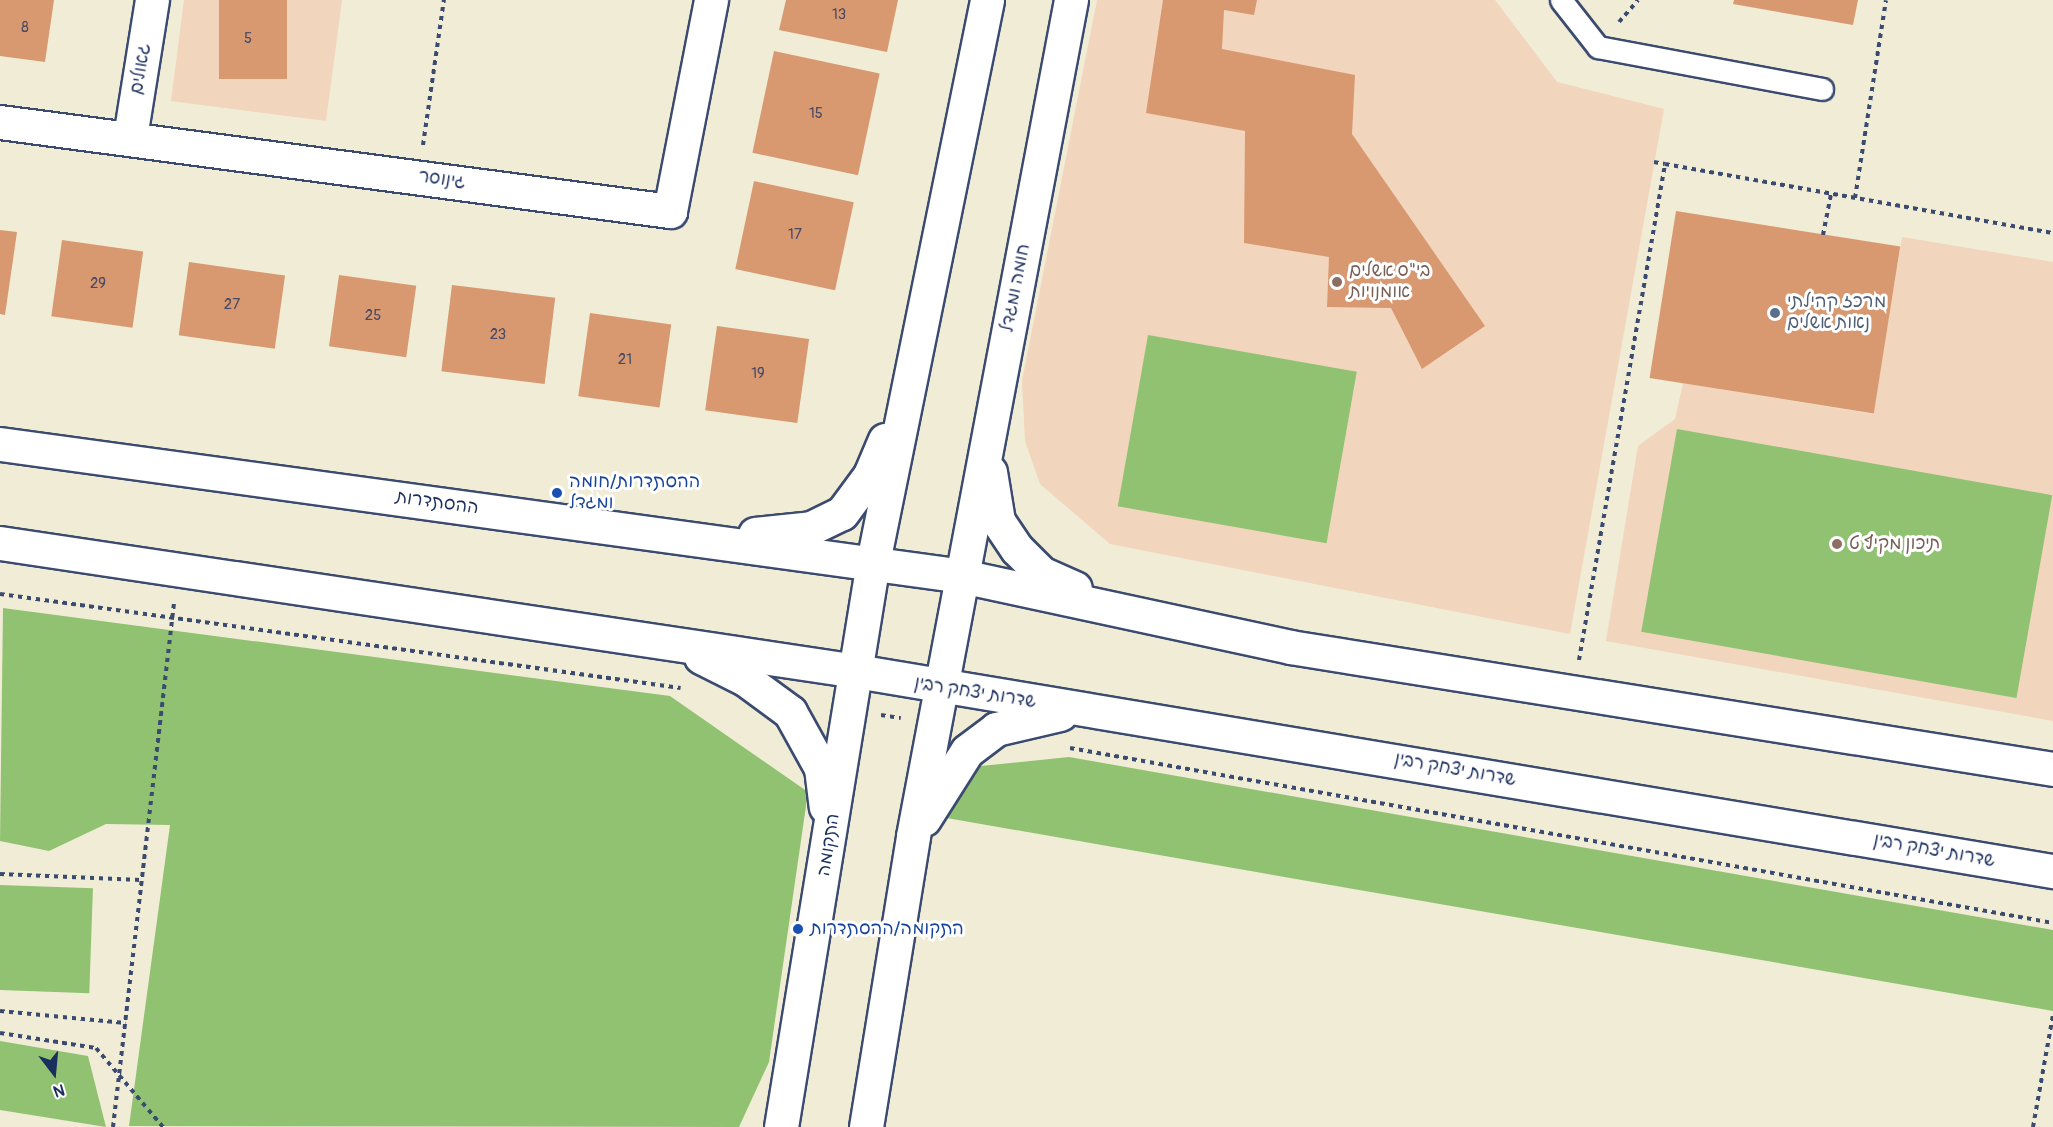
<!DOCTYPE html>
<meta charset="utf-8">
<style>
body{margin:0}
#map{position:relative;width:2053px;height:1127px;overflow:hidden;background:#f1ecd6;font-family:Pangolin,"Playpen Sans Hebrew",sans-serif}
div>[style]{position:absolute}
.built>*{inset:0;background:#f1d5bd}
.green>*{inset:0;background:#91c272;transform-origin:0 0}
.building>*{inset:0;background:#d89971;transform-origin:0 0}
.path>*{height:4px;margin-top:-2px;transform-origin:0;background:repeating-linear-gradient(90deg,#3b4b70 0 4.5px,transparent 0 9px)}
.roads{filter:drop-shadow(2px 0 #3b4b70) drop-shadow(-2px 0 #3b4b70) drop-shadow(0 2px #3b4b70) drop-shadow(0 -2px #3b4b70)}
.lane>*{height:21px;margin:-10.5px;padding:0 10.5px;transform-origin:10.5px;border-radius:10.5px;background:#fff}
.street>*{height:33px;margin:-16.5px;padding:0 16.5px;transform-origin:16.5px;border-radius:16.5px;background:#fff}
.secondary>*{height:33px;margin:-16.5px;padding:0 16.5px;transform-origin:16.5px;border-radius:16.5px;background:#fff}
.dots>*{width:16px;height:16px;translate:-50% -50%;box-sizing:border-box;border:3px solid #fff;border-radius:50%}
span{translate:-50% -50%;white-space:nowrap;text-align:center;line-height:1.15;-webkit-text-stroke:6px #fff;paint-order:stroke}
.number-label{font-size:15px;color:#4a4a63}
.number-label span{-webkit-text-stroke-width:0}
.street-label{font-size:18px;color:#1b2f5e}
.education-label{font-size:18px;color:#785e54}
.left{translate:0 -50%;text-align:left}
.service-label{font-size:18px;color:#4e5e75}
.transit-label{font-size:18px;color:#164399}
.north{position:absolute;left:24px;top:1043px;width:60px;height:60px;-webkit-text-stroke:4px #fff;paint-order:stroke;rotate:164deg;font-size:16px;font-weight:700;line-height:24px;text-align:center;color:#1b2f5e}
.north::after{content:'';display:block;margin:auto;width:21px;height:27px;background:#1b2f5e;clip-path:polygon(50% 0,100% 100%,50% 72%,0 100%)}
</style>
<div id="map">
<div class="built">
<div style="clip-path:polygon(184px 0,342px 0,326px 121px,171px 101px)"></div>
<div style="clip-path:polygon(1097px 0,1495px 0,1557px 82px,1664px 109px,1570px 634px,1110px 544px,1040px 484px,1025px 441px,1022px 381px)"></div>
<div style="clip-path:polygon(1902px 237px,2053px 262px,2053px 721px,1606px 641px,1638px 446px,1675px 419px,1683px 383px,1873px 414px)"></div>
</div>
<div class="green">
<div style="left:1148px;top:335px;width:212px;height:174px;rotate:10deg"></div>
<div style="left:1677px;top:429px;width:381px;height:206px;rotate:10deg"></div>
<div style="clip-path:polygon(3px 608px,670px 696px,808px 792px,769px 1062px,739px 1127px,129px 1126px,170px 825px,106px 824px,49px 851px,0 841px)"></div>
<div style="clip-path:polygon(1069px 757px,2053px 930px,2053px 1011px,941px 817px,971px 767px)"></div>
<div style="left:0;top:885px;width:93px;height:105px;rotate:2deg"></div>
<div style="clip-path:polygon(0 1041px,88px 1056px,106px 1127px,0 1110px)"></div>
</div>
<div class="building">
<div style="clip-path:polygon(0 0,54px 0,45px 62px,0 56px)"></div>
<div style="left:219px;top:0;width:68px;height:79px"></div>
<div style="clip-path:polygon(786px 0,898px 0,887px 52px,779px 30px)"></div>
<div style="clip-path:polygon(1163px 0,1257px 0,1254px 15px,1224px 10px,1222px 49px,1355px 75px,1352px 134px,1485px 326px,1422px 369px,1391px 308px,1327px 307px,1329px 257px,1244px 243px,1245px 131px,1146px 113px)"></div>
<div style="clip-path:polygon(1734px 0,1858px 0,1853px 25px,1733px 4px)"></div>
<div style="left:774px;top:51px;width:108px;height:104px;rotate:12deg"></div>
<div style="left:754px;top:181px;width:102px;height:90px;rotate:12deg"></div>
<div style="left:1676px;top:211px;width:227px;height:169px;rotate:9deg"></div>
<div style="clip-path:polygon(0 230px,17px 232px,5px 315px,0 314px)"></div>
<div style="left:62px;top:240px;width:82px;height:77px;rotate:8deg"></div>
<div style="left:189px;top:262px;width:97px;height:74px;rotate:8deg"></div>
<div style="left:339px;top:275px;width:78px;height:72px;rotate:8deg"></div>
<div style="left:452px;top:285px;width:104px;height:87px;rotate:7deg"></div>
<div style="left:590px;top:313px;width:82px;height:84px;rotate:8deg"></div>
<div style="left:717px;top:326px;width:93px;height:85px;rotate:8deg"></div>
</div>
<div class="path">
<div style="left:1619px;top:22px;width:29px;rotate:-49deg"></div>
<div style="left:423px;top:145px;width:147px;rotate:-81.8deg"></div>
<div style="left:1654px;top:162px;width:11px;rotate:10deg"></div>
<div style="left:1855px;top:198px;width:200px;rotate:-81.1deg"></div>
<div style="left:1823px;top:235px;width:42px;rotate:-79deg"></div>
<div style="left:0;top:594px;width:687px;rotate:7.86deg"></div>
<div style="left:1579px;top:660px;width:503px;rotate:-80.16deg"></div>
<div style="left:1665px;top:164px;width:394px;rotate:10.1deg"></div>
<div style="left:881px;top:715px;width:20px;rotate:9deg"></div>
<div style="left:1070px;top:748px;width:998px;rotate:10.09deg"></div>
<div style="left:0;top:874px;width:141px;rotate:2.4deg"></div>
<div style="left:0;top:1011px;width:126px;rotate:5.5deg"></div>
<div style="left:0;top:1033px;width:97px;rotate:8.9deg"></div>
<div style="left:96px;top:1048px;width:104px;rotate:49.7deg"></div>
<div style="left:113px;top:1127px;width:528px;rotate:-83.36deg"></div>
<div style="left:2033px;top:1127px;width:114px;rotate:-79.9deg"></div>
</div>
<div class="roads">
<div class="lane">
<div style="left:1561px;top:0;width:60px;rotate:51.8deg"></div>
<div style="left:1598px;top:47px;width:228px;rotate:10.6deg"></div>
</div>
<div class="street">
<div style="left:0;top:122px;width:676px;rotate:7.57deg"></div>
<div style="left:670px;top:211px;width:215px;rotate:-79deg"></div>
<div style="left:130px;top:137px;width:139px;rotate:-80.9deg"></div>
</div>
<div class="secondary">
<div style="left:0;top:444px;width:971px;rotate:7.81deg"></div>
<div style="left:962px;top:576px;width:336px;rotate:12.2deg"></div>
<div style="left:1290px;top:647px;width:773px;rotate:9.08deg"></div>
<div style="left:990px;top:472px;width:50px;rotate:80.7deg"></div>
<div style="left:998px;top:521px;width:34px;rotate:56deg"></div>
<div style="left:1017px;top:549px;width:34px;rotate:45deg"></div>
<div style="left:1041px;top:573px;width:37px;rotate:24deg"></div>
<div style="left:755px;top:534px;width:56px;rotate:-6.1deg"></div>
<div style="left:811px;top:528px;width:34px;rotate:-26deg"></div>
<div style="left:842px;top:513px;width:47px;rotate:-53.6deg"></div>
<div style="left:870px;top:475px;width:38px;rotate:-67deg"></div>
<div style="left:0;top:543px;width:866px;rotate:8.5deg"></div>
<div style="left:856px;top:671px;width:1214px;rotate:9.49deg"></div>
<div style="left:701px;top:657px;width:49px;rotate:26.6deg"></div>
<div style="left:745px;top:679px;width:56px;rotate:36.3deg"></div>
<div style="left:790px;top:712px;width:64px;rotate:61deg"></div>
<div style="left:821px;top:768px;width:39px;rotate:83deg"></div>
<div style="left:924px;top:819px;width:80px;rotate:-57.7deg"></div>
<div style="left:967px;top:751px;width:36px;rotate:-37deg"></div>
<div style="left:996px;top:729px;width:66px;rotate:-13.2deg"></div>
<div style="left:781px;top:1127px;width:572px;rotate:-80.75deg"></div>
<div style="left:873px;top:562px;width:573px;rotate:-78.53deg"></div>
<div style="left:866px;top:1127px;width:295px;rotate:-80.8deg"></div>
<div style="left:913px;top:836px;width:851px;rotate:-79.3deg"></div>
</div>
</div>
<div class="dots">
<div style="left:1337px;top:282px;background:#8d6e63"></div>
<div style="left:1775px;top:313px;background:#5c6f8a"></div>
<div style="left:557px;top:493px;background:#1a4fb4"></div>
<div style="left:1837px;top:544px;background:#8d6e63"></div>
<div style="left:798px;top:929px;background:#1a4fb4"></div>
</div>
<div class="number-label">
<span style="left:839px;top:15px">13</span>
<span style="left:25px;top:28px">8</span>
<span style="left:248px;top:39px">5</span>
<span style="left:816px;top:114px">15</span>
<span style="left:795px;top:235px">17</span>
<span style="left:98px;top:284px">29</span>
<span style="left:232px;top:305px">27</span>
<span style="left:373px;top:316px">25</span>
<span style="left:498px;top:335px">23</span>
<span style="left:625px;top:360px">21</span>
<span style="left:758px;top:374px">19</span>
</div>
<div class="street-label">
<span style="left:141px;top:69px;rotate:-81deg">גאולים</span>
<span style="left:442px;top:180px;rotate:8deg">גינוסר</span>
<span style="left:1016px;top:288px;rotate:-79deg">חומה ומגדל</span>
<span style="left:437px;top:503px;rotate:8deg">ההסתדרות</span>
<span style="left:975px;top:693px;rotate:9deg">שדרות יצחק רבין</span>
<span style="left:1455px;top:770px;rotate:10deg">שדרות יצחק רבין</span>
<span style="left:829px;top:845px;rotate:-81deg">התקומה</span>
<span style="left:1934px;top:851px;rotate:10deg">שדרות יצחק רבין</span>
</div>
<div class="education-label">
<span class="left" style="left:1349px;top:282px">בי"ס אשלים<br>אומנויות</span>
<span class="left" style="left:1849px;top:544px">תיכון מקיף ט</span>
</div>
<div class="service-label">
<span class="left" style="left:1787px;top:313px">מרכז קהילתי<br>נאות אשלים</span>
</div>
<div class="transit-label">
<span class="left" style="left:569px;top:493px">ההסתדרות/חומה<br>ומגדל</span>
<span class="left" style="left:810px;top:929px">התקומה/ההסתדרות</span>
</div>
<div class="north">N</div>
</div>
